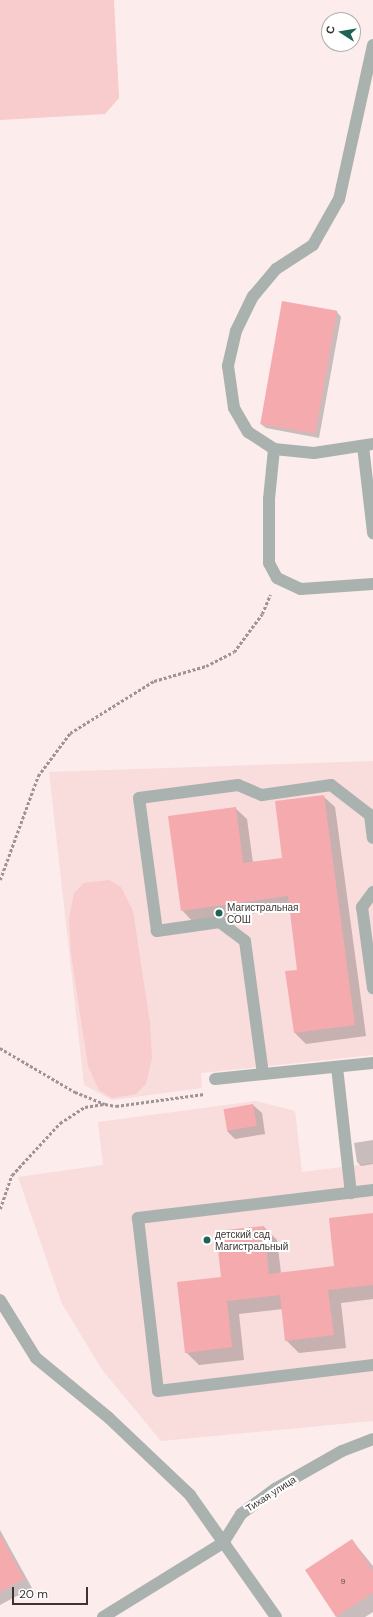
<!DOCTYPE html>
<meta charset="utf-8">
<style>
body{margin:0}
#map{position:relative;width:373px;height:1617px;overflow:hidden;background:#fcecec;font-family:"DM Sans",sans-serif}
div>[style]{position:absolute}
.built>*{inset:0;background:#f9dcdc}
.green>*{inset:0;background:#f8cbcc}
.shadow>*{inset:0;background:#0003}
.building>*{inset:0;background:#f5abad;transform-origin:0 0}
.path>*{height:2.5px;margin-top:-1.25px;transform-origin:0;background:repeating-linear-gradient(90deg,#9f9393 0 3px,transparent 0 5px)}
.minor>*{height:12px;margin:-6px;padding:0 6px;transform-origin:6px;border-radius:6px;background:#aab2b0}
.dots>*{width:11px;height:11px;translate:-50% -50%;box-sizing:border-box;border:2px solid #fff;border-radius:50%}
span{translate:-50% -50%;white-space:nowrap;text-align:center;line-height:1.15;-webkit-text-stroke:4px #fff;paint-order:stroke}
.number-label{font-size:8px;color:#6a5252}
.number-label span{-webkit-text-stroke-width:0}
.poi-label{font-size:10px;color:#3c3434}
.left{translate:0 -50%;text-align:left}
.street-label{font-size:10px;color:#3c3434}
.north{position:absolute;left:321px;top:12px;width:40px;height:40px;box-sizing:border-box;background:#fff;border:1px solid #b1aeae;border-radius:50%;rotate:282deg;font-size:11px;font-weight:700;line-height:16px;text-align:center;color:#3c3434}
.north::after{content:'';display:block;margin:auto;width:14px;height:18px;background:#1e6354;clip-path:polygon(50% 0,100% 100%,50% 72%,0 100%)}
.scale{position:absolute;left:12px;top:1587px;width:76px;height:18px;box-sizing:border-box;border:2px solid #3c3434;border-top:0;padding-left:5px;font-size:12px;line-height:14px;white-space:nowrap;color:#3c3434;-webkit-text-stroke:3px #fff;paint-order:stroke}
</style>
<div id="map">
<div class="built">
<div style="clip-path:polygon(373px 761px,373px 1055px,201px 1073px,202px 1088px,112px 1100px,84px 1085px,49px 772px)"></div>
<div style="clip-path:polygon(256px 1101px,295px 1111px,302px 1172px,373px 1163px,373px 1421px,161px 1441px,103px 1371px,62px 1304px,18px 1177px,103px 1165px,98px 1122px)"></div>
</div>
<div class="green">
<div style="clip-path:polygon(0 0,114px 0,119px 98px,105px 114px,0 120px)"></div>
<div style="clip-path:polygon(109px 880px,121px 887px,133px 911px,150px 1023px,152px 1058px,146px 1084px,136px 1094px,112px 1098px,99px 1090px,88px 1066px,71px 954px,69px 919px,74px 893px,84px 883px)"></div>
</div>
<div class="shadow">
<div style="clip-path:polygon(283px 303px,337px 312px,341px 317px,319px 438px,266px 428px,261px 424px)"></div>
<div style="clip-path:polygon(323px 796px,335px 807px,366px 1036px,306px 1044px,295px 1033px,299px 971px,290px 908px,193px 922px,182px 910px,235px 808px,247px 819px,253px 863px,284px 859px)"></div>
<div style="clip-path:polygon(253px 1105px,262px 1113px,265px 1134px,235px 1139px,227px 1131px)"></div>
<div style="clip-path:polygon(373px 1140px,373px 1164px,361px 1166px,357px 1162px,354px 1143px)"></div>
<div style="clip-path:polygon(373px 1214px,373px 1299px,341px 1303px,346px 1348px,299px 1353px,286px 1340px,283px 1309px,239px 1314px,244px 1360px,199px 1365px,186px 1352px,222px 1278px,264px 1227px,277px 1240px,281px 1273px,336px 1267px)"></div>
<div style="clip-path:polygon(0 1530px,32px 1588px,0 1605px)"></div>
<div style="clip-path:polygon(352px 1540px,373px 1566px,373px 1612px,365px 1617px,337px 1617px,306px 1570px)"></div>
</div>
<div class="building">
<div style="left:282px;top:301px;width:56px;height:125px;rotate:10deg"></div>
<div style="clip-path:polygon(324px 795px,355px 1025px,294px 1033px,285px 971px,297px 970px,288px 896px,181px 911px,168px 816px,236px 807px,243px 863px,282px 858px,275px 801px)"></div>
<div style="left:253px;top:1104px;width:22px;height:30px;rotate:80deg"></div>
<div style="clip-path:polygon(373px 1213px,373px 1285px,328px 1290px,334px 1335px,285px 1341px,280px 1295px,227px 1301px,232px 1347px,185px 1353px,177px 1282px,221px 1277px,216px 1231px,264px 1226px,269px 1274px,334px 1266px,329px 1218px)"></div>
<div style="clip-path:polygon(0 1534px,24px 1579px,0 1592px)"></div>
<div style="clip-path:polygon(352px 1539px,373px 1571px,373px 1593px,336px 1617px,305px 1570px)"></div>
</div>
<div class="path">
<div style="left:0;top:880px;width:111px;rotate:-69.9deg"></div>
<div style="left:38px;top:776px;width:54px;rotate:-53.3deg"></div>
<div style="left:70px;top:733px;width:99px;rotate:-31.8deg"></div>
<div style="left:154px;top:681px;width:54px;rotate:-16.1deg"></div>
<div style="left:206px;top:666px;width:31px;rotate:-27deg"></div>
<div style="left:234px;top:652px;width:47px;rotate:-53.6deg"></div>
<div style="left:262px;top:614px;width:21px;rotate:-67deg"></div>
<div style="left:0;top:1048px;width:87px;rotate:30.4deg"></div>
<div style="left:75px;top:1092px;width:32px;rotate:22deg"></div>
<div style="left:105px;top:1104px;width:11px;rotate:10deg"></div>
<div style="left:116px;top:1106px;width:89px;rotate:-7.8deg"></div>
<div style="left:0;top:1209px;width:36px;rotate:-71deg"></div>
<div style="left:12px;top:1175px;width:71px;rotate:-47.3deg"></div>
<div style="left:60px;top:1123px;width:30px;rotate:-33deg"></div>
<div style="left:85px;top:1107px;width:19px;rotate:-9deg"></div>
</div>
<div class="minor">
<div style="left:373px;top:45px;width:158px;rotate:102.4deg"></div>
<div style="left:339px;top:199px;width:53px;rotate:119.5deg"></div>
<div style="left:313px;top:245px;width:44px;rotate:147deg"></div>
<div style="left:276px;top:269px;width:35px;rotate:130deg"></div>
<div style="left:253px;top:296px;width:39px;rotate:116deg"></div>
<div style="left:236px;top:331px;width:36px;rotate:103deg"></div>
<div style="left:228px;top:366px;width:42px;rotate:81.9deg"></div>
<div style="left:234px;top:408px;width:28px;rotate:60deg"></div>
<div style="left:248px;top:432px;width:31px;rotate:33deg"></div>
<div style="left:274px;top:449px;width:40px;rotate:5.7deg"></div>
<div style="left:314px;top:453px;width:60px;rotate:-8.7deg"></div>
<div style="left:363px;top:446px;width:88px;rotate:83.4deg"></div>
<div style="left:274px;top:449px;width:50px;rotate:95.7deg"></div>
<div style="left:269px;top:499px;width:64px;rotate:90deg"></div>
<div style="left:269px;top:563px;width:17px;rotate:62deg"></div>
<div style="left:277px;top:578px;width:26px;rotate:25deg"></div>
<div style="left:301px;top:589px;width:72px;rotate:-4deg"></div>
<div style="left:373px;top:892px;width:19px;rotate:126deg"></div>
<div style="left:362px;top:907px;width:82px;rotate:82.3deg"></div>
<div style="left:337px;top:1067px;width:127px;rotate:83.7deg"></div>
<div style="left:263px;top:1074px;width:134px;rotate:-97.7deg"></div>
<div style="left:245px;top:941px;width:31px;rotate:-143deg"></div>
<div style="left:220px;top:922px;width:64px;rotate:171.9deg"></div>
<div style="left:157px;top:931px;width:134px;rotate:-97.7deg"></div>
<div style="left:139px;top:798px;width:100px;rotate:-7.5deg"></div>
<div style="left:238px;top:785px;width:26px;rotate:23deg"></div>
<div style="left:262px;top:795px;width:70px;rotate:-8.2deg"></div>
<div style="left:331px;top:785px;width:49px;rotate:37.6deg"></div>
<div style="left:370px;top:815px;width:23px;rotate:83deg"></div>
<div style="left:215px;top:1079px;width:159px;rotate:-5.8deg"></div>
<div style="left:373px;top:1190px;width:237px;rotate:173.2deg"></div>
<div style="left:138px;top:1218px;width:174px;rotate:83.4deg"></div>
<div style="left:158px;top:1391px;width:217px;rotate:-6.9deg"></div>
<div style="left:0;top:1300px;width:68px;rotate:58.2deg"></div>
<div style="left:36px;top:1358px;width:94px;rotate:39.4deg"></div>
<div style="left:109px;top:1418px;width:112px;rotate:43.5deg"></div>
<div style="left:190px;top:1495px;width:149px;rotate:54.8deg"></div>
<div style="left:103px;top:1617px;width:141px;rotate:-31.7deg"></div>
<div style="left:223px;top:1543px;width:34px;rotate:-58deg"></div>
<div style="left:241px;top:1514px;width:42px;rotate:-36.3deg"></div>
<div style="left:275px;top:1489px;width:77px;rotate:-29.6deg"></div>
<div style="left:342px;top:1451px;width:33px;rotate:-21deg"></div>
</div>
<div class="dots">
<div style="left:219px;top:913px;background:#1e6354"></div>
<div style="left:207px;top:1240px;background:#1e6354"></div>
</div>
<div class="number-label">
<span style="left:343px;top:1582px">9</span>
</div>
<div class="poi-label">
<span class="left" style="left:227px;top:913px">Магистральная<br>СОШ</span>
<span class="left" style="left:215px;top:1240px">детский сад<br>Магистральный</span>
</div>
<div class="street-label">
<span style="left:271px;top:1494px;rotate:-33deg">Тихая улица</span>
</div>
<div class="north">С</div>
<div class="scale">20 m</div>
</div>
